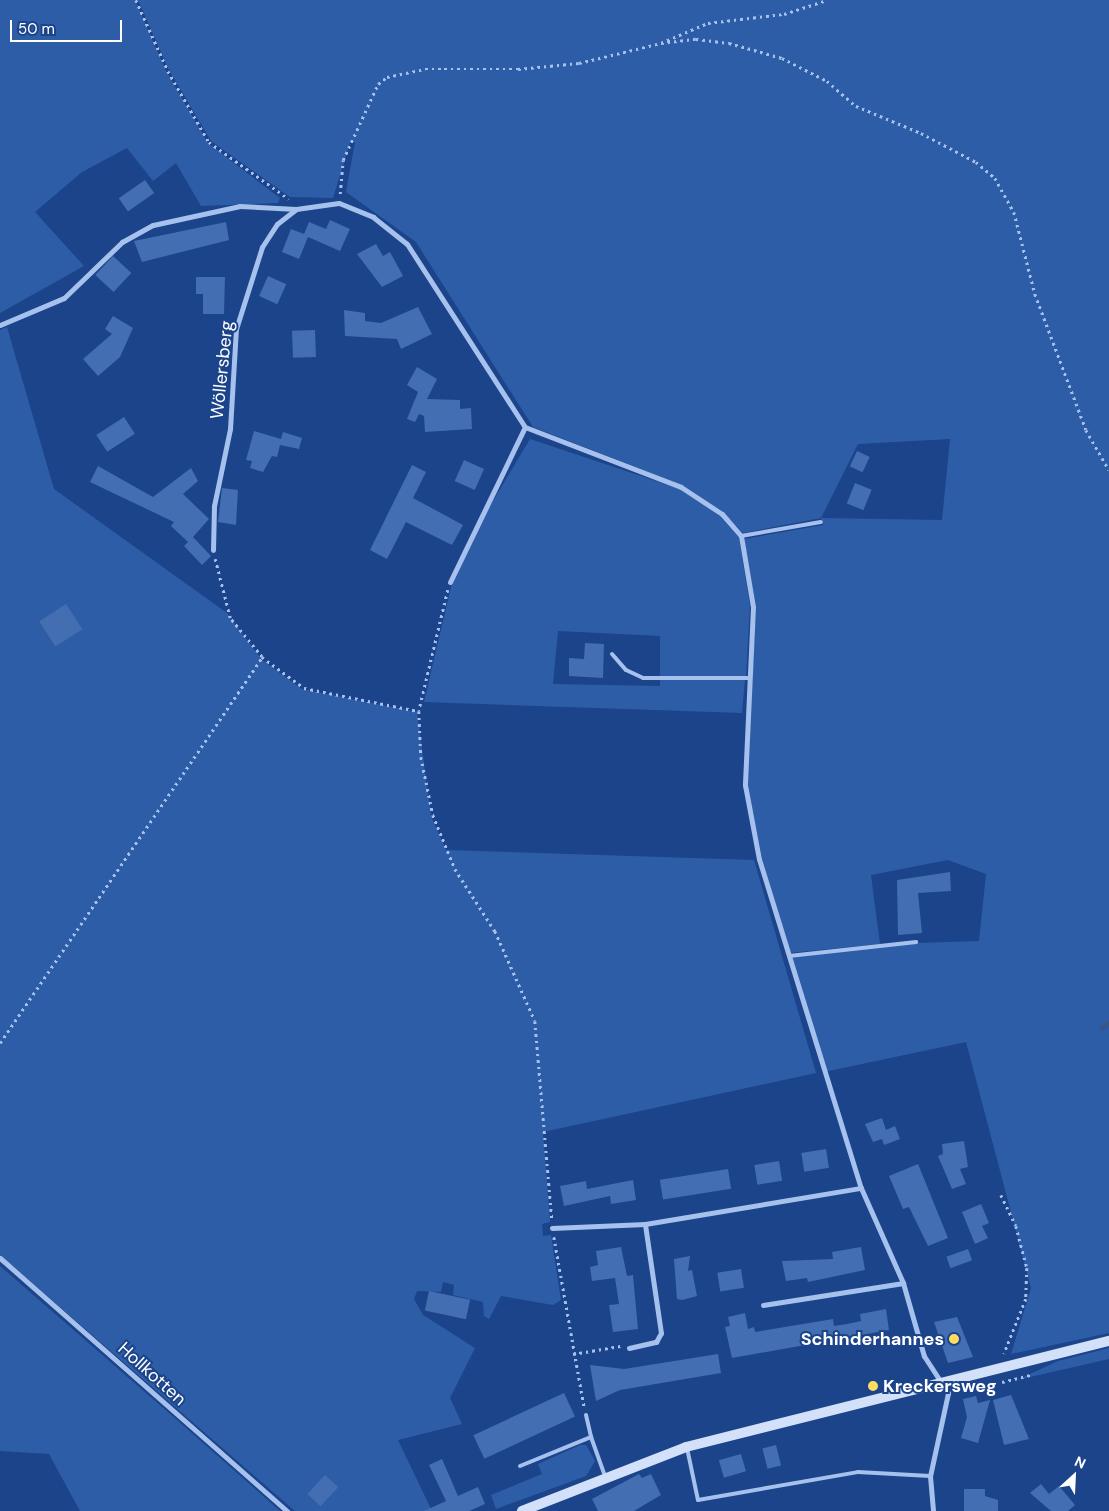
<!DOCTYPE html>
<meta charset="utf-8">
<style>
body{margin:0}
#map{position:relative;width:1109px;height:1511px;overflow:hidden;background:#1b448a;font-family:"DM Sans",sans-serif}
div>[style]{position:absolute}
.green>*{inset:0;background:#2e5da8}
.stream>*{height:4.5px;margin:-2.25px;padding:0 2.25px;transform-origin:2.25px;border-radius:2.25px;background:#38568a}
.building>*{inset:0;background:#446eb2;transform-origin:0 0}
.path>*{height:2.5px;margin-top:-1.25px;transform-origin:0;background:repeating-linear-gradient(90deg,#a6c1ed 0 2.5px,transparent 0 6.5px)}
.service>*{height:4px;margin:-2px;padding:0 2px;transform-origin:2px;border-radius:2px;background:#a6c1ed}
.minor>*{height:5px;margin:-2.5px;padding:0 2.5px;transform-origin:2.5px;border-radius:2.5px;background:#a6c1ed}
.secondary>*{height:10px;margin:-5px;padding:0 5px;transform-origin:5px;border-radius:5px;background:#d2e0f9}
.dots>*{width:14px;height:14px;translate:-50% -50%;box-sizing:border-box;border:2px solid #1b448a;border-radius:50%}
span{translate:-50% -50%;white-space:nowrap;text-align:center;line-height:1.15;-webkit-text-stroke:4px #1b448a;paint-order:stroke}
.street-label{font-size:18px;color:#fff}
.poi-label{font-size:18px;color:#fff;font-weight:700}
.right{translate:-100% -50%;text-align:right}
.left{translate:0 -50%;text-align:left}
.north{position:absolute;left:1049px;top:1451px;width:50px;height:50px;-webkit-text-stroke:4px #1b448a;paint-order:stroke;rotate:25deg;font-size:14px;font-weight:700;line-height:20px;text-align:center;color:#fff}
.north::after{content:'';display:block;margin:auto;width:18px;height:22px;background:#fff;clip-path:polygon(50% 0,100% 100%,50% 72%,0 100%)}
.scale{position:absolute;left:10px;top:20px;width:112px;height:22px;box-sizing:border-box;border:2px solid #fff;border-top:0;padding-left:6px;font-size:15px;line-height:18px;white-space:nowrap;color:#fff;-webkit-text-stroke:4px #1b448a;paint-order:stroke}
</style>
<div id="map">
<div class="green">
<div style="clip-path:polygon(0 0,135px 0,166px 71px,208px 143px,280px 198px,278px 203px,201px 206px,176px 163px,153px 181px,127px 148px,82px 172px,35px 212px,84px 266px,0 313px)"></div>
<div style="clip-path:polygon(evenodd,138px 0,1109px 0,1109px 1333px,1011px 1354px,1031px 1288px,966px 1042px,824px 1072px,790px 957px,917px 943px,979px 941px,986px 874px,948px 860px,871px 875px,880px 944px,789px 953px,762px 858px,747px 785px,756px 608px,744px 539px,823px 525px,821px 518px,743px 533px,723px 512px,682px 485px,533px 427px,416px 242px,346px 192px,355px 142px,351px 140px,333px 198px,290px 197px,211px 141px,169px 70px,138px 0,950px 439px,942px 520px,821px 518px,858px 444px,950px 439px)"></div>
<div style="clip-path:polygon(7px 327px,54px 489px,227px 613px,262px 660px,302px 689px,417px 712px,431px 816px,446px 850px,754px 860px,816px 1073px,543px 1132px,550px 1222px,542px 1224px,543px 1236px,551px 1235px,561px 1300px,553px 1305px,501px 1296px,489px 1319px,484px 1316px,483px 1302px,453px 1295px,454px 1285px,443px 1282px,441px 1292px,417px 1291px,414px 1299px,423px 1315px,475px 1348px,450px 1398px,462px 1424px,398px 1440px,432px 1511px,295px 1511px,0 1255px,0 330px)"></div>
<div style="clip-path:polygon(530px 439px,680px 489px,720px 516px,739px 538px,750px 606px,746px 676px,660px 676px,660px 636px,558px 631px,553px 684px,660px 686px,660px 680px,745px 680px,742px 713px,424px 702px,452px 583px,487px 511px)"></div>
<div style="clip-path:polygon(0 1266px,177px 1420px,280px 1511px,80px 1511px,49px 1454px,0 1451px)"></div>
<div style="clip-path:polygon(1109px 1348px,1109px 1359px,1017px 1380px,1058px 1361px)"></div>
<div style="clip-path:polygon(580px 1445px,586px 1445px,595px 1461px,586px 1476px,496px 1509px,491px 1495px,542px 1474px,538px 1464px)"></div>
</div>
<div class="stream">
<div style="left:1101px;top:1028px;width:9px;rotate:-32deg"></div>
</div>
<div class="building">
<div style="left:145px;top:180px;width:16px;height:32px;rotate:55deg"></div>
<div style="clip-path:polygon(330px 220px,350px 229px,340px 251px,308px 237px,299px 259px,282px 252px,291px 229px,304px 234px,309px 222px,326px 229px)"></div>
<div style="clip-path:polygon(226px 222px,229px 240px,142px 262px,134px 241px)"></div>
<div style="clip-path:polygon(376px 244px,383px 256px,390px 252px,403px 276px,382px 287px,357px 254px)"></div>
<div style="left:113px;top:256px;width:25px;height:26px;rotate:43deg"></div>
<div style="left:268px;top:276px;width:20px;height:22px;rotate:24deg"></div>
<div style="clip-path:polygon(196px 277px,225px 277px,224px 314px,203px 314px,203px 294px,196px 294px)"></div>
<div style="clip-path:polygon(418px 307px,432px 334px,401px 349px,397px 339px,345px 336px,344px 310px,365px 313px,365px 321px,381px 323px)"></div>
<div style="clip-path:polygon(113px 316px,133px 328px,120px 357px,98px 376px,83px 359px,112px 334px,105px 329px)"></div>
<div style="left:315px;top:330px;width:27px;height:23px;rotate:88deg"></div>
<div style="clip-path:polygon(417px 367px,437px 379px,427px 399px,460px 400px,460px 409px,471px 408px,472px 429px,425px 432px,424px 416px,419px 414px,415px 422px,407px 419px,418px 392px,407px 385px)"></div>
<div style="left:124px;top:417px;width:20px;height:33px;rotate:57deg"></div>
<div style="clip-path:polygon(254px 431px,281px 439px,283px 432px,302px 438px,299px 449px,280px 445px,277px 457px,272px 456px,263px 472px,250px 468px,252px 461px,246px 460px)"></div>
<div style="left:857px;top:451px;width:14px;height:17px;rotate:25deg"></div>
<div style="left:464px;top:460px;width:22px;height:23px;rotate:24deg"></div>
<div style="clip-path:polygon(412px 465px,426px 472px,413px 498px,463px 525px,452px 545px,406px 522px,387px 559px,370px 550px)"></div>
<div style="clip-path:polygon(98px 466px,153px 497px,191px 468px,198px 481px,183px 494px,209px 519px,193px 537px,211px 556px,202px 565px,184px 546px,188px 542px,171px 526px,174px 522px,90px 482px)"></div>
<div style="left:855px;top:483px;width:18px;height:22px;rotate:22deg"></div>
<div style="clip-path:polygon(222px 488px,238px 490px,236px 525px,218px 522px)"></div>
<div style="left:66px;top:604px;width:30px;height:32px;rotate:57deg"></div>
<div style="clip-path:polygon(585px 643px,604px 644px,603px 678px,569px 676px,569px 658px,584px 659px)"></div>
<div style="clip-path:polygon(950px 872px,951px 891px,918px 893px,922px 933px,898px 935px,897px 880px)"></div>
<div style="clip-path:polygon(882px 1118px,886px 1130px,895px 1126px,900px 1139px,884px 1145px,882px 1139px,873px 1142px,865px 1124px)"></div>
<div style="clip-path:polygon(964px 1141px,968px 1167px,960px 1169px,966px 1184px,952px 1189px,938px 1156px,943px 1154px,942px 1144px)"></div>
<div style="left:826px;top:1149px;width:19px;height:25px;rotate:81deg"></div>
<div style="left:779px;top:1161px;width:20px;height:25px;rotate:81deg"></div>
<div style="clip-path:polygon(918px 1164px,948px 1238px,928px 1246px,909px 1207px,903px 1209px,889px 1176px)"></div>
<div style="left:728px;top:1169px;width:20px;height:69px;rotate:81deg"></div>
<div style="clip-path:polygon(633px 1180px,636px 1200px,611px 1204px,610px 1196px,564px 1206px,560px 1186px,586px 1181px,587px 1189px)"></div>
<div style="clip-path:polygon(981px 1204px,989px 1223px,982px 1226px,988px 1238px,975px 1244px,962px 1212px)"></div>
<div style="clip-path:polygon(621px 1247px,627px 1276px,633px 1275px,638px 1329px,613px 1332px,609px 1305px,619px 1304px,615px 1278px,592px 1281px,590px 1267px,598px 1265px,596px 1251px)"></div>
<div style="clip-path:polygon(861px 1247px,865px 1270px,808px 1282px,807px 1278px,786px 1281px,782px 1261px,833px 1259px,832px 1252px)"></div>
<div style="left:968px;top:1249px;width:12px;height:23px;rotate:70deg"></div>
<div style="clip-path:polygon(690px 1256px,688px 1271px,692px 1270px,697px 1296px,682px 1300px,677px 1299px,674px 1259px)"></div>
<div style="left:741px;top:1269px;width:19px;height:24px;rotate:81deg"></div>
<div style="left:429px;top:1291px;width:42px;height:20px;rotate:12deg"></div>
<div style="clip-path:polygon(886px 1309px,889px 1330px,732px 1358px,725px 1327px,730px 1326px,728px 1317px,745px 1313px,748px 1329px,754px 1327px,755px 1332px,833px 1319px,834px 1326px,847px 1324px,861px 1321px,860px 1314px)"></div>
<div style="clip-path:polygon(957px 1317px,973px 1357px,948px 1363px,934px 1322px)"></div>
<div style="clip-path:polygon(718px 1354px,721px 1373px,620px 1390px,596px 1401px,590px 1365px,624px 1369px)"></div>
<div style="left:564px;top:1393px;width:26px;height:100px;rotate:65deg"></div>
<div style="clip-path:polygon(1011px 1395px,1029px 1439px,1004px 1445px,993px 1400px)"></div>
<div style="clip-path:polygon(976px 1396px,978px 1403px,990px 1400px,978px 1443px,961px 1438px,967px 1417px,963px 1399px)"></div>
<div style="left:776px;top:1445px;width:21px;height:14px;rotate:76deg"></div>
<div style="left:741px;top:1454px;width:18px;height:23px;rotate:74deg"></div>
<div style="clip-path:polygon(442px 1459px,458px 1496px,478px 1487px,485px 1504px,469px 1511px,424px 1511px,446px 1501px,429px 1465px)"></div>
<div style="clip-path:polygon(639px 1474px,642px 1478px,651px 1474px,661px 1495px,634px 1511px,598px 1511px,592px 1499px)"></div>
<div style="left:325px;top:1475px;width:18px;height:26px;rotate:43deg"></div>
<div style="clip-path:polygon(1041px 1484px,1049px 1494px,1059px 1486px,1075px 1505px,1068px 1511px,1051px 1511px,1030px 1493px)"></div>
<div style="clip-path:polygon(964px 1489px,985px 1489px,985px 1496px,998px 1500px,998px 1511px,964px 1511px)"></div>
</div>
<div class="path">
<div style="left:136px;top:0;width:78px;rotate:65.7deg"></div>
<div style="left:168px;top:71px;width:82px;rotate:60deg"></div>
<div style="left:209px;top:142px;width:98px;rotate:35.5deg"></div>
<div style="left:661px;top:43px;width:35px;rotate:-7deg"></div>
<div style="left:696px;top:39px;width:33px;rotate:7deg"></div>
<div style="left:729px;top:43px;width:55px;rotate:15.8deg"></div>
<div style="left:782px;top:58px;width:51px;rotate:27.1deg"></div>
<div style="left:827px;top:81px;width:38px;rotate:41deg"></div>
<div style="left:856px;top:106px;width:70px;rotate:22.6deg"></div>
<div style="left:921px;top:133px;width:62px;rotate:27.8deg"></div>
<div style="left:976px;top:162px;width:25px;rotate:40deg"></div>
<div style="left:995px;top:178px;width:39px;rotate:61deg"></div>
<div style="left:1014px;top:212px;width:85px;rotate:75.6deg"></div>
<div style="left:1035px;top:294px;width:145px;rotate:69.4deg"></div>
<div style="left:1086px;top:430px;width:46px;rotate:60.1deg"></div>
<div style="left:340px;top:194px;width:34px;rotate:-85deg"></div>
<div style="left:343px;top:160px;width:84px;rotate:-65.3deg"></div>
<div style="left:378px;top:84px;width:11px;rotate:-38deg"></div>
<div style="left:387px;top:77px;width:39px;rotate:-12deg"></div>
<div style="left:425px;top:69px;width:93px"></div>
<div style="left:518px;top:69px;width:61px;rotate:-5.6deg"></div>
<div style="left:579px;top:63px;width:84px;rotate:-13.7deg"></div>
<div style="left:661px;top:43px;width:51px;rotate:-23.1deg"></div>
<div style="left:708px;top:23px;width:77px;rotate:-6.8deg"></div>
<div style="left:784px;top:14px;width:45px;rotate:-18deg"></div>
<div style="left:448px;top:590px;width:124px;rotate:103.5deg"></div>
<div style="left:419px;top:711px;width:46px;rotate:87.5deg"></div>
<div style="left:421px;top:757px;width:59px;rotate:78.3deg"></div>
<div style="left:433px;top:815px;width:58px;rotate:67.8deg"></div>
<div style="left:455px;top:869px;width:74px;rotate:57.2deg"></div>
<div style="left:495px;top:931px;width:98px;rotate:66deg"></div>
<div style="left:535px;top:1021px;width:199px;rotate:85.1deg"></div>
<div style="left:262px;top:657px;width:52px;rotate:36.4deg"></div>
<div style="left:304px;top:688px;width:116px;rotate:11.4deg"></div>
<div style="left:0;top:1043px;width:467px;rotate:-55.8deg"></div>
<div style="left:262px;top:657px;width:50px;rotate:-129.4deg"></div>
<div style="left:230px;top:618px;width:61px;rotate:-104.3deg"></div>
<div style="left:1001px;top:1195px;width:34px;rotate:64deg"></div>
<div style="left:1016px;top:1226px;width:43px;rotate:75.3deg"></div>
<div style="left:1027px;top:1268px;width:31px;rotate:92deg"></div>
<div style="left:1026px;top:1299px;width:59px;rotate:111.8deg"></div>
<div style="left:554px;top:1237px;width:172px;rotate:79.9deg"></div>
<div style="left:573px;top:1354px;width:48px;rotate:-9.7deg"></div>
<div style="left:1002px;top:1382px;width:32px;rotate:-14deg"></div>
</div>
<div class="service">
<div style="left:741px;top:536px;width:81px;rotate:-9.9deg"></div>
<div style="left:612px;top:654px;width:21px;rotate:49deg"></div>
<div style="left:626px;top:670px;width:19px;rotate:25deg"></div>
<div style="left:643px;top:678px;width:106px"></div>
<div style="left:789px;top:956px;width:128px;rotate:-6.3deg"></div>
<div style="left:586px;top:1415px;width:23px;rotate:77deg"></div>
<div style="left:687px;top:1448px;width:53px;rotate:78.1deg"></div>
<div style="left:698px;top:1500px;width:162px;rotate:-9.9deg"></div>
<div style="left:858px;top:1472px;width:72px;rotate:3.2deg"></div>
<div style="left:520px;top:1466px;width:77px;rotate:-22.2deg"></div>
<div style="left:591px;top:1437px;width:41px;rotate:70.3deg"></div>
</div>
<div class="minor">
<div style="left:0;top:325px;width:69px;rotate:-22.9deg"></div>
<div style="left:64px;top:298px;width:81px;rotate:-44deg"></div>
<div style="left:122px;top:242px;width:35px;rotate:-29deg"></div>
<div style="left:153px;top:225px;width:89px;rotate:-12.3deg"></div>
<div style="left:240px;top:206px;width:56px;rotate:3.1deg"></div>
<div style="left:213px;top:550px;width:44px;rotate:-88.7deg"></div>
<div style="left:214px;top:506px;width:79px;rotate:-78.3deg"></div>
<div style="left:230px;top:429px;width:100px;rotate:-86.6deg"></div>
<div style="left:236px;top:329px;width:86px;rotate:-72.4deg"></div>
<div style="left:262px;top:247px;width:27px;rotate:-57deg"></div>
<div style="left:277px;top:224px;width:24px;rotate:-38deg"></div>
<div style="left:296px;top:209px;width:43px;rotate:-7.9deg"></div>
<div style="left:339px;top:203px;width:37px;rotate:22deg"></div>
<div style="left:373px;top:217px;width:43px;rotate:38.5deg"></div>
<div style="left:407px;top:244px;width:218px;rotate:57.2deg"></div>
<div style="left:525px;top:427px;width:167px;rotate:21deg"></div>
<div style="left:681px;top:487px;width:49px;rotate:33.4deg"></div>
<div style="left:722px;top:514px;width:29px;rotate:49deg"></div>
<div style="left:741px;top:536px;width:72px;rotate:80.4deg"></div>
<div style="left:753px;top:607px;width:178px;rotate:92.6deg"></div>
<div style="left:745px;top:785px;width:75px;rotate:79.3deg"></div>
<div style="left:759px;top:859px;width:344px;rotate:72.8deg"></div>
<div style="left:861px;top:1188px;width:104px;rotate:66.1deg"></div>
<div style="left:903px;top:1283px;width:76px;rotate:74deg"></div>
<div style="left:924px;top:1356px;width:44px;rotate:57deg"></div>
<div style="left:948px;top:1393px;width:85px;rotate:102.2deg"></div>
<div style="left:930px;top:1476px;width:35px;rotate:85deg"></div>
<div style="left:450px;top:582px;width:172px;rotate:-64.2deg"></div>
<div style="left:552px;top:1228px;width:93px;rotate:-2.5deg"></div>
<div style="left:645px;top:1224px;width:219px;rotate:-9.5deg"></div>
<div style="left:0;top:1258px;width:383px;rotate:41.4deg"></div>
<div style="left:763px;top:1305px;width:142px;rotate:-8.9deg"></div>
<div style="left:629px;top:1348px;width:28px;rotate:-13deg"></div>
<div style="left:656px;top:1342px;width:10px;rotate:-61deg"></div>
<div style="left:661px;top:1333px;width:110px;rotate:-98.4deg"></div>
</div>
<div class="secondary">
<div style="left:522px;top:1511px;width:176px;rotate:-21.3deg"></div>
<div style="left:686px;top:1447px;width:436px;rotate:-14.1deg"></div>
</div>
<div class="dots">
<div style="left:954px;top:1339px;background:#fedc62"></div>
<div style="left:873px;top:1386px;background:#fedc62"></div>
</div>
<div class="street-label">
<span style="left:222px;top:370px;rotate:-84deg">Wöllersberg</span>
<span style="left:152px;top:1374px;rotate:42deg">Hollkotten</span>
</div>
<div class="poi-label">
<span class="right" style="left:944px;top:1339px">Schinderhannes</span>
<span class="left" style="left:883px;top:1386px">Kreckersweg</span>
</div>
<div class="north">N</div>
<div class="scale">50 m</div>
</div>
